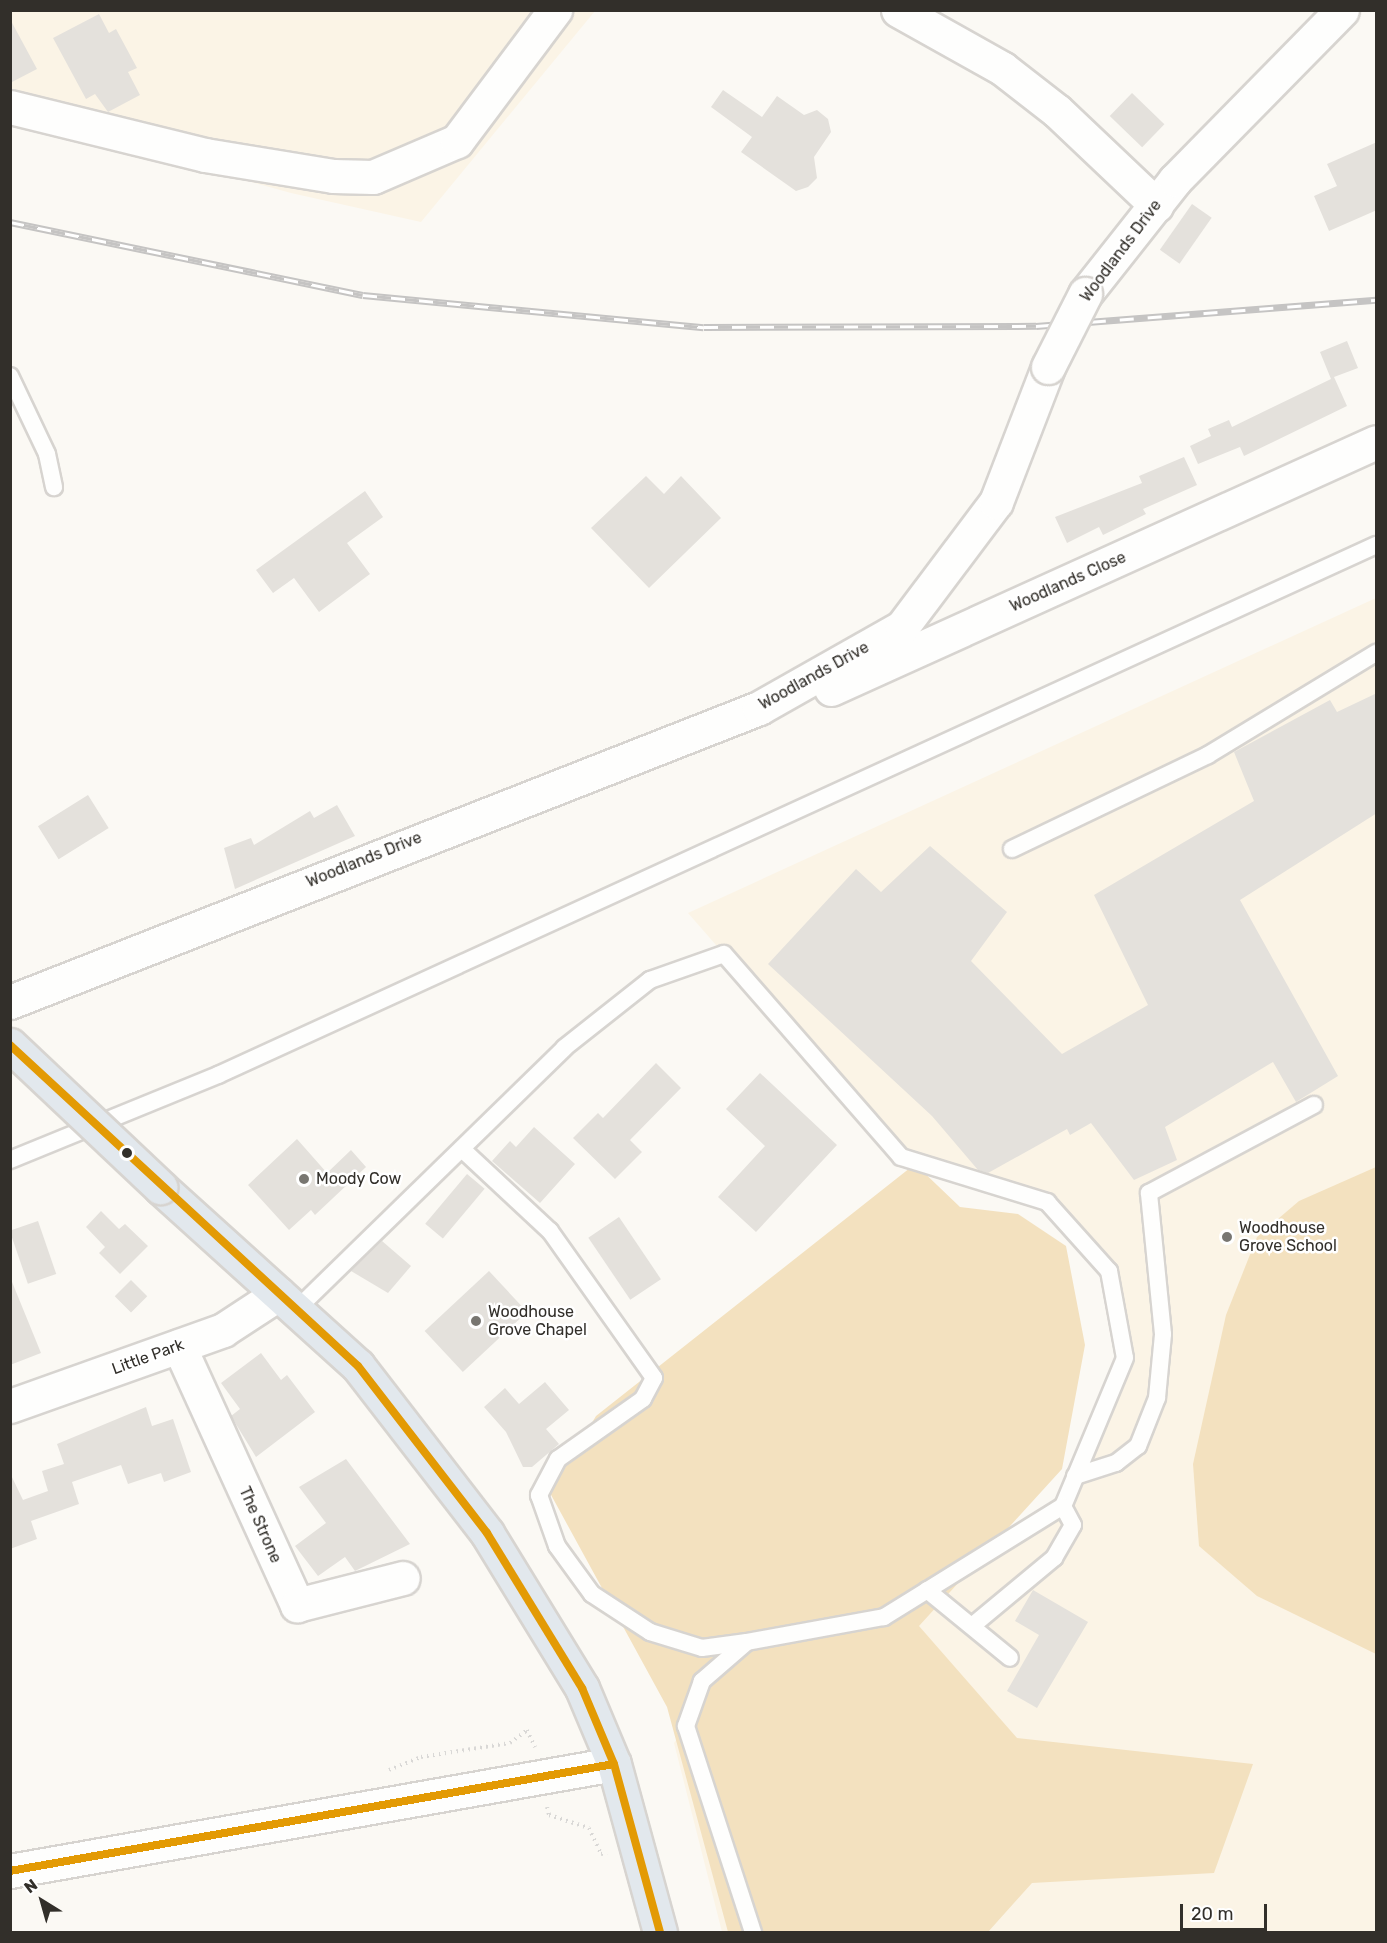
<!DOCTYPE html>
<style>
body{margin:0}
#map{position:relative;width:1387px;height:1943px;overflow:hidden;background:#fbf9f4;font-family:Rubik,sans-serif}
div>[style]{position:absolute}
.built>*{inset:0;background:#fbf4e6}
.green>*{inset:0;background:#f3e1bf}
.building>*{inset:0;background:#e4e1dc;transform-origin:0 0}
.path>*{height:4px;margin-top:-2px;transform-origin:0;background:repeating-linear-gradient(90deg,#d9d8d6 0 1.5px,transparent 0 6px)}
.roads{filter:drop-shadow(2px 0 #d7d4d0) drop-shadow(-2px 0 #d7d4d0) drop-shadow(0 2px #d7d4d0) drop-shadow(0 -2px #d7d4d0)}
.service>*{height:16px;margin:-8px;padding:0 8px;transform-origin:8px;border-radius:8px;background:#fefefd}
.minor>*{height:33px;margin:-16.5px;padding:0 16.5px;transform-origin:16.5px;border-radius:16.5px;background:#fefefd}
.trunk>*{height:33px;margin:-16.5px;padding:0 16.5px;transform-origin:16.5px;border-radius:16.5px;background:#e2e8ed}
.rail>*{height:7px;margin-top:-3.5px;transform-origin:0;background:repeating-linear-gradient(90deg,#fff 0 14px,#c5c4c3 0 28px);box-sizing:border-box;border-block:2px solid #c5c4c3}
.bridges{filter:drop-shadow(2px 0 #d7d4d0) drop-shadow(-2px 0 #d7d4d0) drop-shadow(0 2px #d7d4d0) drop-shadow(0 -2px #d7d4d0)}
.minor-bridge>*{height:33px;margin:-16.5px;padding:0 16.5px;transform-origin:16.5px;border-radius:16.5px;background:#fefefd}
.trunk-bridge>*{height:33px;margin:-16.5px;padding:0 16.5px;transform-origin:16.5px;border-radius:16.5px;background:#e2e8ed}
.bus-1>*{height:8px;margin:-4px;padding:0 4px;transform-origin:4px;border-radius:4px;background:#e39a04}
.dots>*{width:16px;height:16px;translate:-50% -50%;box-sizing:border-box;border:3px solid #fff;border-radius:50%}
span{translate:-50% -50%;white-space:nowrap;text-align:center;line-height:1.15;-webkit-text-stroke:5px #fff;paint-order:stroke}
.street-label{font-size:16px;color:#322f2a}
.poi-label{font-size:16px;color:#322f2a}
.left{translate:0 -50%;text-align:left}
.frame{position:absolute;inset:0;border:12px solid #322f2a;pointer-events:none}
.north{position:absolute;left:12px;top:1871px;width:60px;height:60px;-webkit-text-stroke:4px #fff;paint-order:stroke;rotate:323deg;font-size:16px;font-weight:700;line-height:24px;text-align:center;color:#322f2a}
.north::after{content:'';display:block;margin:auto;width:21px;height:27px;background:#322f2a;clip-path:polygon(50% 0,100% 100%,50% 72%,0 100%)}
.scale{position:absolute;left:1180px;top:1904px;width:87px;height:27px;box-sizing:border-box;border:3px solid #322f2a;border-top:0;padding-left:8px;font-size:18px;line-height:21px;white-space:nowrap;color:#322f2a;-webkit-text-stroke:4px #fff;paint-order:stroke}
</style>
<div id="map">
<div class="built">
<div style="clip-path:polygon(10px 11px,595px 11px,421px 222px,291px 193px,11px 115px)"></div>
<div style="clip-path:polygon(1376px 598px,1376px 1932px,722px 1932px,674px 1743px,686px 1726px,884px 1617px,1063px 1506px,1125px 1358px,1109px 1271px,1047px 1202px,901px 1157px,688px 913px)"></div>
</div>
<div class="green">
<div style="clip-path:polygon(915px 1164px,960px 1207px,1018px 1214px,1066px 1246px,1085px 1345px,1062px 1469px,919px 1626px,1017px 1738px,1253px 1764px,1214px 1873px,1032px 1883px,988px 1932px,728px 1932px,667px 1707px,550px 1493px,596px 1416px)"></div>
<div style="clip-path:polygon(1376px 1167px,1376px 1654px,1257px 1596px,1199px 1546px,1193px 1464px,1226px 1315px,1257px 1237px,1299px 1201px)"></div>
</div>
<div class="building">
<div style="clip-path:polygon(99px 14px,109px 33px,116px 29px,137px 68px,128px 72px,140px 95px,108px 112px,95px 94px,86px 99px,53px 38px)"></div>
<div style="clip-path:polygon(10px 19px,37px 69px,10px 83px)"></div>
<div style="clip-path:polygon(723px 90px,762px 117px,777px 96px,804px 115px,817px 110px,828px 119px,831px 132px,814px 157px,817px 178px,808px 187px,796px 191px,741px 152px,752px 137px,711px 107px)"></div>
<div style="left:1132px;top:93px;width:45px;height:32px;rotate:44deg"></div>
<div style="clip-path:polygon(1377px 142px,1377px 210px,1329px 231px,1314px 196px,1337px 186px,1327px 164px)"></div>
<div style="left:1192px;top:204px;width:24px;height:56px;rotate:35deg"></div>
<div style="clip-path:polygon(1347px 341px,1358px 368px,1334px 377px,1347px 406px,1244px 456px,1240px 447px,1198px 464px,1190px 446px,1211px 436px,1208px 429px,1229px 420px,1232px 427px,1331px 379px,1320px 352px)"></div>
<div style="clip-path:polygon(1184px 457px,1197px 485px,1143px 509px,1146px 514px,1103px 535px,1099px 527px,1067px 543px,1055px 517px,1142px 483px,1139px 476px)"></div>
<div style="clip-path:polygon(646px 476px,664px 494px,681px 476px,721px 518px,649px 588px,591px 528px)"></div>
<div style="clip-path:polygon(365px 491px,383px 517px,347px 543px,370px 574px,319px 612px,294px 578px,273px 593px,256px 570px)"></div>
<div style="clip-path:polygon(1377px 693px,1377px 813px,1240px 900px,1338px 1076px,1296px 1102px,1273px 1062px,1165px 1127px,1177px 1160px,1134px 1180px,1091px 1123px,1070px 1135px,1067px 1129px,988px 1173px,978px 1170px,932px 1116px,768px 964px,856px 869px,881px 892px,930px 846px,1007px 912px,971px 961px,1062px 1054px,1148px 1005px,1094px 895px,1254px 801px,1234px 752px,1330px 700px,1337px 712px)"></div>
<div style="left:88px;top:795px;width:39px;height:59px;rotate:58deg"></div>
<div style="clip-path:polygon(337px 805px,355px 836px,235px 889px,224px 848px,251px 838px,254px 845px,310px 811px,314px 818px)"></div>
<div style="clip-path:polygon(656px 1063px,681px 1088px,630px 1140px,642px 1152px,615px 1179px,573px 1138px,598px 1113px,603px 1118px)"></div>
<div style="clip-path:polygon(760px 1073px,837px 1145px,756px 1232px,718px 1197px,765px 1146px,726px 1109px)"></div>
<div style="clip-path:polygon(534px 1127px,575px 1164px,540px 1203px,492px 1161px,510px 1141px,516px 1147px)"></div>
<div style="clip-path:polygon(297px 1139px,327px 1173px,351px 1150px,366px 1167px,315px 1215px,311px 1210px,289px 1230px,248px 1185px)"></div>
<div style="left:467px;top:1174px;width:23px;height:65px;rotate:40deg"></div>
<div style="clip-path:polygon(101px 1211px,119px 1229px,125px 1224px,148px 1246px,120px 1274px,99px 1253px,105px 1247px,86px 1227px)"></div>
<div style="left:619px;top:1217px;width:75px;height:37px;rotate:56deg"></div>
<div style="left:38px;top:1221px;width:56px;height:30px;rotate:71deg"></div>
<div style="clip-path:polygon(382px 1241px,411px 1266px,388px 1293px,351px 1271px)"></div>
<div style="left:489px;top:1271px;width:56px;height:88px;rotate:47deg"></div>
<div style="clip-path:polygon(10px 1277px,41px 1353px,10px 1365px)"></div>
<div style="left:131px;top:1280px;width:23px;height:23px;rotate:45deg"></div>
<div style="clip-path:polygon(261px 1353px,281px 1380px,287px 1375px,315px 1412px,256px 1457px,231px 1416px,240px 1409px,221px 1383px)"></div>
<div style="clip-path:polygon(545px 1382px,569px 1410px,546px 1429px,559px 1444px,532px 1467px,523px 1467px,506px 1432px,484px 1407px,505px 1388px,519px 1404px)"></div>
<div style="clip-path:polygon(146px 1407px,152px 1426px,173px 1419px,191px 1472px,164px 1482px,161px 1473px,128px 1484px,121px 1465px,72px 1482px,79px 1504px,31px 1521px,37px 1539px,10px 1549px,10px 1473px,23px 1500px,48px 1491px,42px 1471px,64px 1464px,57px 1444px)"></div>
<div style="clip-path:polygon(346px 1459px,410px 1544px,355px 1571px,345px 1557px,318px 1576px,295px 1546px,326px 1523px,299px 1487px)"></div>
<div style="clip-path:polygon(1033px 1590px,1088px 1622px,1037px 1708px,1007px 1691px,1039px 1635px,1015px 1621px)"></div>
</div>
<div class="path">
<div style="left:389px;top:1770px;width:35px;rotate:-22deg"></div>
<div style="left:421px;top:1757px;width:90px;rotate:-8.9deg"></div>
<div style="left:510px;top:1743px;width:21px;rotate:-37deg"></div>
<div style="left:527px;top:1730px;width:19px;rotate:65deg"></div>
<div style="left:547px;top:1807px;width:8px;rotate:76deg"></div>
<div style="left:549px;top:1815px;width:42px;rotate:18deg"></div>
<div style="left:589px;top:1828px;width:29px;rotate:65deg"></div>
<div style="left:601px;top:1854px;width:6px;rotate:-9deg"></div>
</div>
<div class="roads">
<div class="service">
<div style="left:10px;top:376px;width:86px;rotate:64.6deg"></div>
<div style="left:47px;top:454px;width:34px;rotate:78deg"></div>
<div style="left:1012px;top:849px;width:217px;rotate:-25.6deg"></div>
<div style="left:1208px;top:755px;width:197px;rotate:-31.3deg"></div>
<div style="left:462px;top:1149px;width:120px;rotate:43deg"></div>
<div style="left:550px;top:1231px;width:180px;rotate:54.7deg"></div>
<div style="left:654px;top:1378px;width:24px;rotate:118deg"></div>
<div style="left:643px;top:1399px;width:104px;rotate:144.8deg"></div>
<div style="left:558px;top:1459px;width:41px;rotate:117.8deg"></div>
<div style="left:539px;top:1495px;width:54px;rotate:70.6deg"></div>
<div style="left:557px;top:1546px;width:59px;rotate:53.9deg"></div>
<div style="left:592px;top:1594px;width:69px;rotate:33.2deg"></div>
<div style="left:650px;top:1632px;width:54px;rotate:17.1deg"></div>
<div style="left:702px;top:1648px;width:45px;rotate:-7.6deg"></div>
<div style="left:10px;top:1160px;width:225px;rotate:-22.2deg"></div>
<div style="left:218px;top:1075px;width:1274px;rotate:-24.59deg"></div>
<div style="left:297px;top:1309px;width:373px;rotate:-44.3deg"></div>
<div style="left:564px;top:1048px;width:110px;rotate:-38.3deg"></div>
<div style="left:650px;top:980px;width:78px;rotate:-19.4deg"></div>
<div style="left:724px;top:954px;width:269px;rotate:48.9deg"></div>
<div style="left:901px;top:1157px;width:153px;rotate:17.1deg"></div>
<div style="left:1047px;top:1202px;width:93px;rotate:48.1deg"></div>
<div style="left:1109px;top:1271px;width:88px;rotate:79.6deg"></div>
<div style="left:1125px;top:1358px;width:160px;rotate:112.7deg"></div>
<div style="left:1063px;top:1506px;width:211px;rotate:148.2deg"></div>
<div style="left:884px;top:1617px;width:139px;rotate:169.7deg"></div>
<div style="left:747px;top:1642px;width:60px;rotate:139.1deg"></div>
<div style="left:702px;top:1681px;width:48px;rotate:109.6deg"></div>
<div style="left:686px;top:1726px;width:217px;rotate:72deg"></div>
<div style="left:1075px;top:1476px;width:43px;rotate:-17.6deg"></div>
<div style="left:1116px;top:1463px;width:28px;rotate:-38deg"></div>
<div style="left:1138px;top:1446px;width:52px;rotate:-68.4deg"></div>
<div style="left:1157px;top:1398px;width:64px;rotate:-84.6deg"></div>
<div style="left:1163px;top:1334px;width:142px;rotate:-95.7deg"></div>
<div style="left:1149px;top:1193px;width:187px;rotate:-28.1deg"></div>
<div style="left:927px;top:1590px;width:107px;rotate:39.3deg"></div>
<div style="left:972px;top:1626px;width:107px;rotate:-39.7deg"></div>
<div style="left:1054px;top:1558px;width:38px;rotate:-60deg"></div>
<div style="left:1073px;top:1525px;width:21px;rotate:-118deg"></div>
</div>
<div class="minor">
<div style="left:898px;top:10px;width:120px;rotate:29.3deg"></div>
<div style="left:1003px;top:69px;width:68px;rotate:37.9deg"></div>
<div style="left:1057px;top:111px;width:137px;rotate:43.5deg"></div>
<div style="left:10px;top:107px;width:201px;rotate:13.8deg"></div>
<div style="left:205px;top:155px;width:130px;rotate:9.3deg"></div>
<div style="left:333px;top:176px;width:40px;rotate:1.4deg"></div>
<div style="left:373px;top:177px;width:91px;rotate:-23.2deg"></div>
<div style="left:457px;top:141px;width:164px;rotate:-53.2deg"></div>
<div style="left:1085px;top:294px;width:145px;rotate:-51.7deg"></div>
<div style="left:1175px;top:180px;width:238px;rotate:-45.5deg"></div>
<div style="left:831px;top:689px;width:598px;rotate:-24.38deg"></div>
<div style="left:10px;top:1002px;width:805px;rotate:-21.43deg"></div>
<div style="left:759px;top:708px;width:164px;rotate:-29.5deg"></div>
<div style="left:902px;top:627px;width:156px;rotate:-53.1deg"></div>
<div style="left:996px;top:502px;width:145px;rotate:-68.9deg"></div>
<div style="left:179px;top:1346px;width:285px;rotate:65.5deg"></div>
<div style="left:297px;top:1605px;width:109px;rotate:-14.3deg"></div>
<div style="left:10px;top:1406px;width:226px;rotate:-19.6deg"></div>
<div style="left:223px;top:1330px;width:66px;rotate:-33.2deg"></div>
<div style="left:10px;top:1871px;width:613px;rotate:-10.05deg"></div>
</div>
<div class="trunk">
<div style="left:160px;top:1187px;width:267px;rotate:42.1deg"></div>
<div style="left:358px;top:1366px;width:211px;rotate:52.3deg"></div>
<div style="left:487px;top:1533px;width:182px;rotate:58.5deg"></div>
<div style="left:582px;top:1688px;width:82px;rotate:67.2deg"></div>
<div style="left:614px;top:1764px;width:174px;rotate:74.7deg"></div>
</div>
</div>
<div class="rail">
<div style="left:10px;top:222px;width:360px;rotate:11.7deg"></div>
<div style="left:363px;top:295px;width:342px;rotate:5.4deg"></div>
<div style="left:704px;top:327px;width:332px;rotate:-0.2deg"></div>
<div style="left:1036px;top:326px;width:341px;rotate:-4.4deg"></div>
</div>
<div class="bridges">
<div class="minor-bridge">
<div style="left:1048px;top:367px;width:82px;rotate:-63.1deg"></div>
</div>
<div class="trunk-bridge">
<div style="left:10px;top:1045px;width:207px;rotate:43.4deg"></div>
</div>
</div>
<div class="bus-1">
<div style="left:10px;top:1045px;width:473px;rotate:42.7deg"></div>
<div style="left:358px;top:1366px;width:211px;rotate:52.3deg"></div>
<div style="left:487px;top:1533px;width:182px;rotate:58.5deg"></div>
<div style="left:582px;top:1688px;width:82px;rotate:67.2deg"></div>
<div style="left:614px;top:1764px;width:174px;rotate:74.7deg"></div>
<div style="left:10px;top:1871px;width:613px;rotate:-10.05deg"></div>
</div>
<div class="dots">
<div style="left:127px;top:1153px;background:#322f2a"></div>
<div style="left:304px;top:1179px;background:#787671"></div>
<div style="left:1227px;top:1237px;background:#787671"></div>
<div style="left:476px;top:1321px;background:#787671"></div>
</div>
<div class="street-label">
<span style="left:1121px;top:251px;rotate:-53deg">Woodlands Drive</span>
<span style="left:1068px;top:582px;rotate:-24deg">Woodlands Close</span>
<span style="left:814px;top:676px;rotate:-29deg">Woodlands Drive</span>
<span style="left:364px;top:860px;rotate:-22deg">Woodlands Drive</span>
<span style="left:148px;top:1357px;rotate:-20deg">Little Park</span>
<span style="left:260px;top:1525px;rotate:66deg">The Strone</span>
</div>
<div class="poi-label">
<span class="left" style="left:316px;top:1179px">Moody Cow</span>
<span class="left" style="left:1239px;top:1237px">Woodhouse<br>Grove School</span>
<span class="left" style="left:488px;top:1321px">Woodhouse<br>Grove Chapel</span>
</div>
<div class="frame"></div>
<div class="north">N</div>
<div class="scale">20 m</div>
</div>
